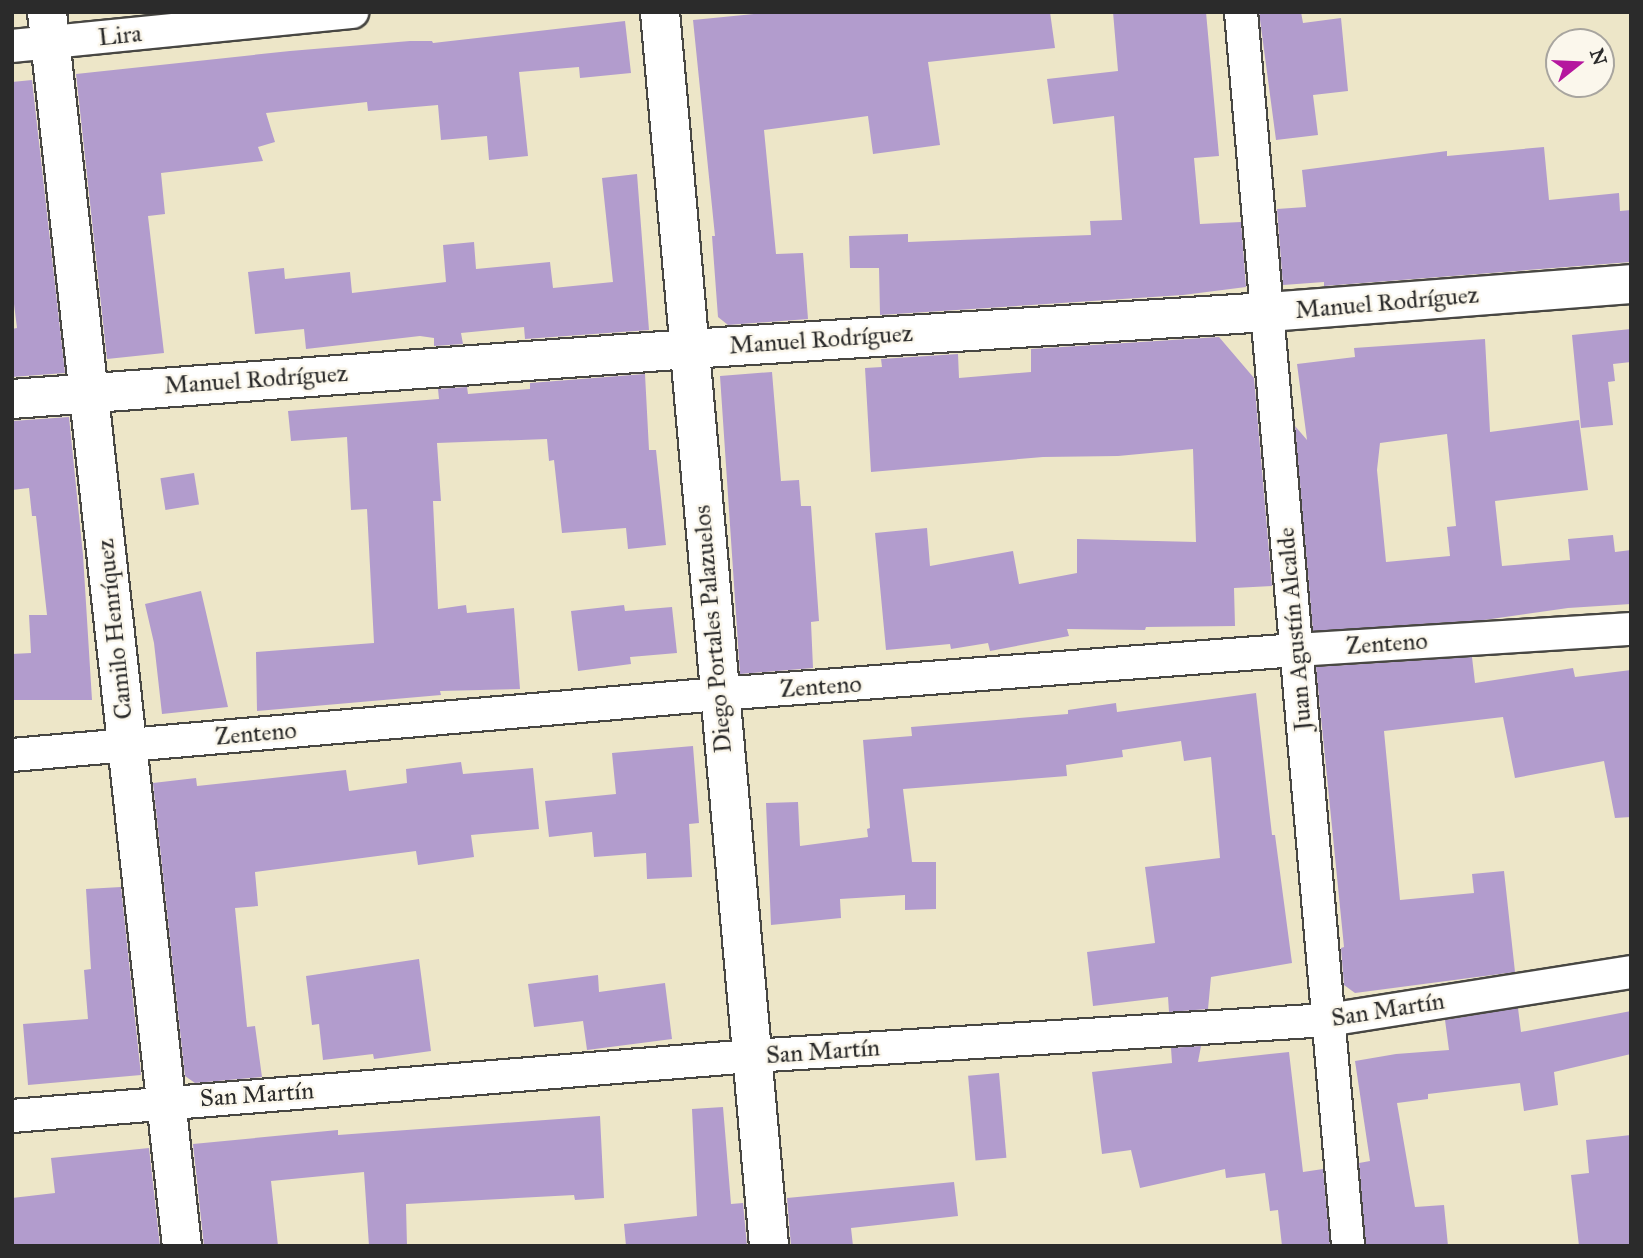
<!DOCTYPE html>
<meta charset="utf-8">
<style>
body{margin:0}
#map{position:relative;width:1643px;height:1258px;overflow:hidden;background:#ede6c8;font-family:"IM FELL Great Primer",serif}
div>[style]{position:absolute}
.building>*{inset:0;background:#b29ccd;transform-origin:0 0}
.roads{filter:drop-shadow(2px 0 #484743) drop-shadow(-2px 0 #484743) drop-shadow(0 2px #484743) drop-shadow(0 -2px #484743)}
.minor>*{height:32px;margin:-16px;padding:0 16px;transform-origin:16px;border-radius:16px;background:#fff}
.tertiary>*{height:38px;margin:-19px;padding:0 19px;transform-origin:19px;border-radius:19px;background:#fff}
.secondary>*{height:38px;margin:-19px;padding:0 19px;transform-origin:19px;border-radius:19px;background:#fff}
span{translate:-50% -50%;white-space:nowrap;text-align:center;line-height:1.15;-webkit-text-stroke:5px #fbf7ec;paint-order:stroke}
.street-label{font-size:24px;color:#2b2b2b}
.frame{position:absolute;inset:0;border:14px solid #2b2b2b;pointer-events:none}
.north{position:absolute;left:1545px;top:28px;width:70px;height:70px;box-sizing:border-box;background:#fbf7ec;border:2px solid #a8a59f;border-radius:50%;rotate:72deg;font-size:19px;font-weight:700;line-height:28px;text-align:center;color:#2b2b2b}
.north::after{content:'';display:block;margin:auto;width:24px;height:32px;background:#b5179e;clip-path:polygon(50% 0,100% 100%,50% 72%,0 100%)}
</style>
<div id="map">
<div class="building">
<div style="clip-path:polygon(773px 12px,1050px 12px,1055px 48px,928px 62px,940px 145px,873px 154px,868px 116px,764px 130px,776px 254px,803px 253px,808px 319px,728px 325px,718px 317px,712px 236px,715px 236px,693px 20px)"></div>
<div style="clip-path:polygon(1113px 12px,1206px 12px,1219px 156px,1194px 158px,1200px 224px,1241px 222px,1246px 287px,1183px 295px,880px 315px,879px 268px,850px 268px,849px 236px,908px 234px,908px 242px,1091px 235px,1090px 221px,1122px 220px,1114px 116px,1053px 124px,1047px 79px,1118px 71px)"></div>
<div style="clip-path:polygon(1259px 12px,1301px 12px,1303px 23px,1341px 18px,1348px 91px,1313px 95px,1318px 135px,1276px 140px)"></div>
<div style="clip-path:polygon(625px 21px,631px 73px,580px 78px,579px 67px,519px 72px,528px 156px,489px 160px,487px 136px,441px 140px,438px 105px,368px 111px,367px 102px,266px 113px,275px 142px,258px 147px,263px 161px,161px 173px,165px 214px,148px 216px,164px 353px,107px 359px,76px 74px,290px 51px,410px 41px,432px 41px,433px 43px)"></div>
<div style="clip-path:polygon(32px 80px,65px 373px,12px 377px,12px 329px,17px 328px,12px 288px,12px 82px)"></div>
<div style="clip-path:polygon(1544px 147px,1549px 200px,1619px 193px,1620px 211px,1631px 210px,1631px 262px,1324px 286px,1324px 282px,1283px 285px,1277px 209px,1306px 207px,1302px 170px,1447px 151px,1447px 156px)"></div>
<div style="clip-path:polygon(637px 174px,649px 330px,525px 339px,524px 327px,461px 333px,463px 344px,434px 346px,434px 338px,420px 336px,306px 349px,304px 329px,255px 334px,248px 272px,284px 268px,285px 279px,350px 272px,352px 293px,446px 282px,443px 245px,474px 242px,476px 269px,550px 262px,553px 288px,613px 282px,602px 178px)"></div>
<div style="clip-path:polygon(1631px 329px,1631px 362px,1613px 364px,1615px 381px,1608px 382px,1613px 425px,1581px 428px,1572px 335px)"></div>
<div style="clip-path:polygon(1219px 337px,1254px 378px,1272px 586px,1234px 588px,1235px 626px,1146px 627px,1145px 630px,1067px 629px,1069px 636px,990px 651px,988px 643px,951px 649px,950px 644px,886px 650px,875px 533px,927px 528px,930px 566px,1013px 551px,1019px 584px,1077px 573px,1077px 539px,1196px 542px,1193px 449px,1118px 456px,1043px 457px,871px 472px,865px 368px,882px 367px,881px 359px,958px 354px,959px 378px,1031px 372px,1031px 349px)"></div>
<div style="clip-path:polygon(evenodd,1485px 339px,1490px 432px,1579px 420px,1588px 490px,1495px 501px,1502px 566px,1570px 560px,1568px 539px,1613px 535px,1615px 552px,1631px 550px,1631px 604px,1568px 608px,1484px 620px,1313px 631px,1295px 426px,1307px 440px,1297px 364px,1355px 357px,1354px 348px,1485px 339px,1447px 434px,1456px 526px,1447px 527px,1450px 556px,1386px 562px,1377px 470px,1380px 443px,1447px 434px)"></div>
<div style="clip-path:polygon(772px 372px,781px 481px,799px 480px,801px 506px,811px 506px,819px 621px,811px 622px,813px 668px,740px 674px,720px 376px)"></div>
<div style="clip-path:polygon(645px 374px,649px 450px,656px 450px,666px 545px,628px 549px,626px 528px,562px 533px,554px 460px,549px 461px,547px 439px,437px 443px,441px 501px,433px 501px,438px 609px,466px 605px,467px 613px,514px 608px,520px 689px,440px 691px,441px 695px,257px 711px,256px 652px,374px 643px,367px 509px,351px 510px,347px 437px,291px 441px,288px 411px,439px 399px,438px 389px,467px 387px,468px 394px,530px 389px,530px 383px)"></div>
<div style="clip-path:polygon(69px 417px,83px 555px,92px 700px,12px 700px,12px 654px,31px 653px,29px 615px,47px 615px,36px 516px,32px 516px,29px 488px,12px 490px,12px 421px)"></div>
<div style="left:194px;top:473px;width:32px;height:34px;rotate:81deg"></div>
<div style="clip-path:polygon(201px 591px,228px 707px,162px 714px,154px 643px,145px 604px)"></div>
<div style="clip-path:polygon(624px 605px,625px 611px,672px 607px,677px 653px,630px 657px,631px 664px,578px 671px,571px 611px)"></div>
<div style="clip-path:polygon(1472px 657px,1475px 683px,1573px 668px,1575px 677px,1631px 670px,1631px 817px,1615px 818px,1604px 761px,1515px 778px,1503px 717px,1384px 731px,1400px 900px,1474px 893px,1472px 874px,1504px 871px,1515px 972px,1355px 993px,1344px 985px,1341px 948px,1344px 947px,1316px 667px)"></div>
<div style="clip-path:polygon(1256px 693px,1272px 835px,1275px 835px,1292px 963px,1211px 977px,1208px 1009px,1169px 1012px,1168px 997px,1093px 1006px,1087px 952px,1155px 943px,1145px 867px,1220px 858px,1211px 757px,1184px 761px,1181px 741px,1122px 750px,1123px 757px,1066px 765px,1067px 776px,903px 789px,912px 862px,936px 862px,936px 909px,905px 910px,905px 895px,840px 899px,841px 918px,771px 925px,766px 803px,798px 802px,800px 846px,868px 837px,867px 829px,870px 828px,863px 740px,912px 736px,911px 727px,1068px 714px,1068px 710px,1116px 703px,1117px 712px)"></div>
<div style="clip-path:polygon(693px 746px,699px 823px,689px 824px,692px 877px,647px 879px,646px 853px,594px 857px,592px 832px,549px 837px,545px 801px,616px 794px,612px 753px)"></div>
<div style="clip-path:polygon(461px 762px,463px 774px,533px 768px,539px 829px,471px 835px,474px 857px,418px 865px,416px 851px,255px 872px,258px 906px,235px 908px,247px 1027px,255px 1026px,262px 1077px,195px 1083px,185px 1076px,153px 783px,196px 778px,197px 786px,346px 770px,349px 791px,407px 783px,406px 769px)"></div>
<div style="clip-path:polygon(121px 887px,141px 1075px,28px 1085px,23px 1024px,88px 1019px,84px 970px,91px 969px,86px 889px)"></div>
<div style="clip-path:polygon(419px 959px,431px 1051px,374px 1059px,373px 1054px,323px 1060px,319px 1024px,312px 1025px,306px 976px)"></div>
<div style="clip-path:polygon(598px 975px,599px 992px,665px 983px,672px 1039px,587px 1050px,583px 1021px,534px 1027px,528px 984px)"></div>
<div style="clip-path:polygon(1518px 1008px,1521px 1032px,1631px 1011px,1631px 1054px,1554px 1072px,1558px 1105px,1524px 1111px,1520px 1083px,1428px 1094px,1428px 1099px,1397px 1103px,1415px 1207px,1444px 1205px,1448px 1246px,1366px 1246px,1359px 1163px,1370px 1161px,1355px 1061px,1396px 1054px,1449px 1050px,1445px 1020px)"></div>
<div style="clip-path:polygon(1201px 1046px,1198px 1062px,1289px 1052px,1303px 1172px,1323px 1169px,1330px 1246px,1282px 1246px,1278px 1210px,1270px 1211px,1265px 1173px,1226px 1178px,1225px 1169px,1140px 1188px,1131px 1150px,1102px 1154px,1092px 1072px,1172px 1063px,1171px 1048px)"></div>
<div style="left:999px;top:1073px;width:85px;height:31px;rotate:85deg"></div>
<div style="clip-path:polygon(723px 1107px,731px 1204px,743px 1203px,747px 1246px,626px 1246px,624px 1224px,697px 1216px,692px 1109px)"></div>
<div style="clip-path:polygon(600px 1116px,604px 1198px,575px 1200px,574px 1195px,406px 1204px,407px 1246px,369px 1246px,364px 1172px,271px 1181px,278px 1246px,204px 1246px,193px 1144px,338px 1130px,338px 1135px)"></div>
<div style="clip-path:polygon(1631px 1135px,1631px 1246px,1579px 1246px,1571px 1175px,1589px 1173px,1586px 1140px)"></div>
<div style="clip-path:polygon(149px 1148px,160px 1246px,12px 1246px,12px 1198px,55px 1193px,51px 1158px)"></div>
<div style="clip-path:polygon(954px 1182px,958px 1216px,851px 1228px,853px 1246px,791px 1246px,787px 1198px)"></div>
</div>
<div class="roads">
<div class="minor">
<div style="left:1241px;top:12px;width:1239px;rotate:85.04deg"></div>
<div style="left:12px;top:46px;width:342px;rotate:-5.7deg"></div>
<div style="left:12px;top:755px;width:710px;rotate:-4.93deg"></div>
<div style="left:719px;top:694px;width:579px;rotate:-4.36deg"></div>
<div style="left:1296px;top:650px;width:336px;rotate:-3.6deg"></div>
<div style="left:12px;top:1116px;width:742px;rotate:-4.64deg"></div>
<div style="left:752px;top:1056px;width:577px;rotate:-3.58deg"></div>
<div style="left:1328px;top:1020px;width:307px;rotate:-9deg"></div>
</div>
<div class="tertiary">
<div style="left:47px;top:12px;width:1241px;rotate:83.76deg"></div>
<div style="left:660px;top:12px;width:1239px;rotate:84.95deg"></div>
</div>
<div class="secondary">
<div style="left:12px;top:399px;width:679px;rotate:-4.22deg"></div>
<div style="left:689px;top:349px;width:580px;rotate:-3.66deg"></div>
<div style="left:1268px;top:312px;width:364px;rotate:-4.4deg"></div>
</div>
</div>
<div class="street-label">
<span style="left:120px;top:36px;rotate:-6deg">Lira</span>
<span style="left:1387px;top:303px;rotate:-5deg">Manuel Rodríguez</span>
<span style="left:821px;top:340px;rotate:-4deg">Manuel Rodríguez</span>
<span style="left:256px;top:380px;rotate:-4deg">Manuel Rodríguez</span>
<span style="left:115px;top:629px;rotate:-96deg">Camilo Henríquez</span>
<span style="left:713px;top:629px;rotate:-95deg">Diego Portales Palazuelos</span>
<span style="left:1295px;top:629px;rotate:-95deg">Juan Agustín Alcalde</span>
<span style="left:1387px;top:644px;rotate:-4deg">Zenteno</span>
<span style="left:821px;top:687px;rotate:-4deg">Zenteno</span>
<span style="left:256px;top:734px;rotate:-5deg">Zenteno</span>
<span style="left:1388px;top:1010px;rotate:-9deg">San Martín</span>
<span style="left:823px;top:1052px;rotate:-4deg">San Martín</span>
<span style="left:257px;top:1095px;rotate:-4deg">San Martín</span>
</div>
<div class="frame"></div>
<div class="north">N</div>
</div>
